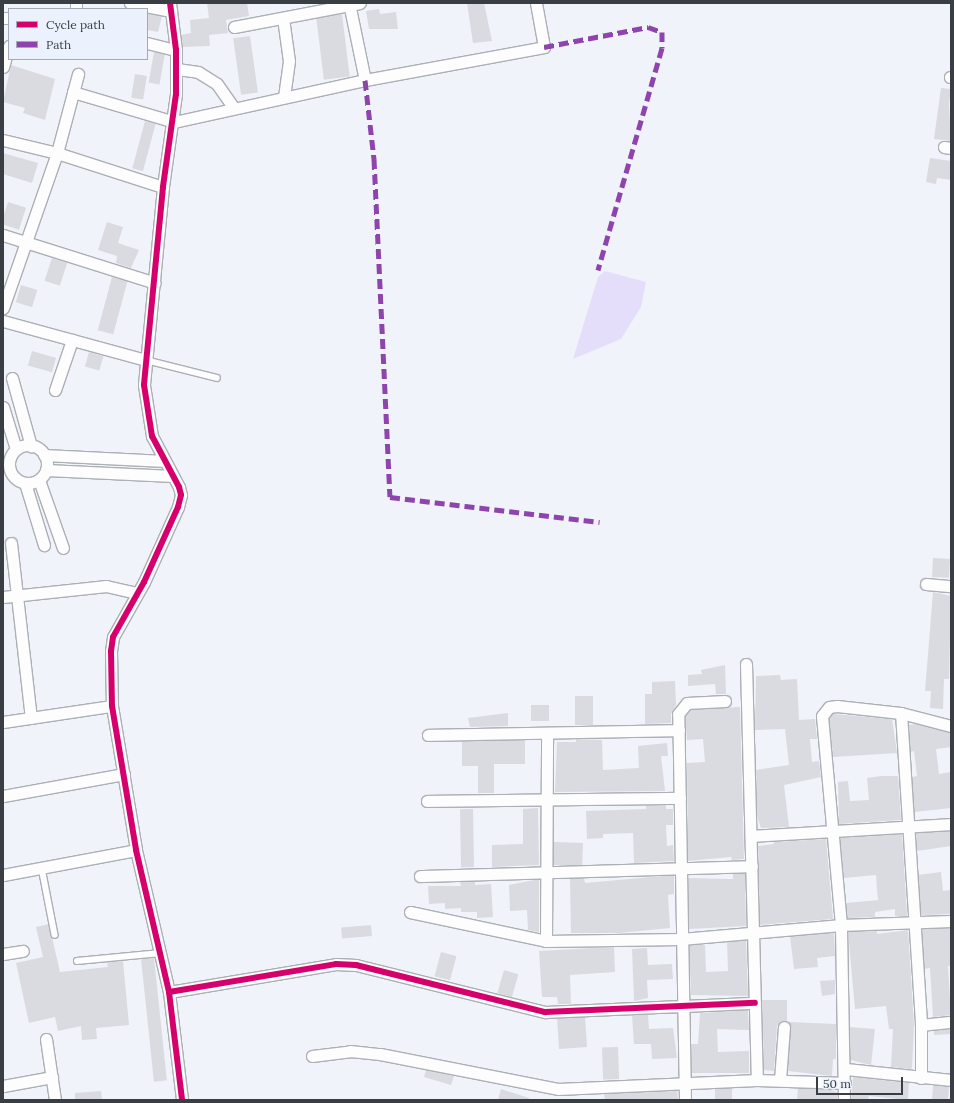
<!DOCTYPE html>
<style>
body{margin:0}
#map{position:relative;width:954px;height:1103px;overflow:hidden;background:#f0f3f9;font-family:Lora,serif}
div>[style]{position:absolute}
.green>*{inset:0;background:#e4defa}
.building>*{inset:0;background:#d9dbe1;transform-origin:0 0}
.roads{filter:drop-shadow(1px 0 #acafb5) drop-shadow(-1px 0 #acafb5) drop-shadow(0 1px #acafb5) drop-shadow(0 -1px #acafb5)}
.lane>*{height:5.5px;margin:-2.75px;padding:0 2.75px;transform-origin:2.75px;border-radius:2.75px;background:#fdfdfe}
.street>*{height:11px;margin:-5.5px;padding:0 5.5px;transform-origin:5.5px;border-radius:5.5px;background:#fdfdfe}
.street>.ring{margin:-5.5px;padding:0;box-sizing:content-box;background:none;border:11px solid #fdfdfe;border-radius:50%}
.quiet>*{height:5px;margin-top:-2.5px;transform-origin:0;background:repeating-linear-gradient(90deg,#8e44ad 0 10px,transparent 0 15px)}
.cycleway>*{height:6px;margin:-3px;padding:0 3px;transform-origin:3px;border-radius:3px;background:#d6006c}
span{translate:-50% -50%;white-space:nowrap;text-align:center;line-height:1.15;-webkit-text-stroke:3.5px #ecf2fd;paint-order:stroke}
.frame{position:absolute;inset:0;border:4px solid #393d44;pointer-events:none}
.legend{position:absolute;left:8px;top:8px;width:140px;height:52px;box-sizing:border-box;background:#ecf2fd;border:1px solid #a4aab3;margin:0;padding:5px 7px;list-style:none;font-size:12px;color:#393d44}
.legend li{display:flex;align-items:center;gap:8px;height:20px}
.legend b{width:20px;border:1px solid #a4aab3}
.scale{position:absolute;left:816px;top:1077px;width:87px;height:18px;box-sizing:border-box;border:2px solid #393d44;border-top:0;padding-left:5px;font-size:12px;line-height:14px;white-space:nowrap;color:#393d44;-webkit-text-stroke:3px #ecf2fd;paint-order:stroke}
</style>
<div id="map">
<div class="green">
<div style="clip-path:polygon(605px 271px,646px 282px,641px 307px,621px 339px,573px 359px,598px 277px)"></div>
</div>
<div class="building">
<div style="clip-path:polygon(207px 3px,247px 3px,249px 16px,226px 20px,228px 33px,209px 35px,210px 46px,183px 47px,181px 35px,191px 33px,190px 20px,209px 18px)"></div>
<div style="clip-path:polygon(467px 3px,484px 3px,492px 41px,473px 43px)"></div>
<div style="clip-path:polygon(379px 9px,380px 14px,396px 12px,398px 29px,369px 29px,366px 11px)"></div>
<div style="clip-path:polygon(147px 13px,162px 16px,158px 32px,147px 30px)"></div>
<div style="left:342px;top:14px;width:63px;height:26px;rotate:83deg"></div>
<div style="left:250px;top:36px;width:57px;height:17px;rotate:82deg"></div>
<div style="left:154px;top:52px;width:11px;height:31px;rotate:10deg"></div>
<div style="clip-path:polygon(11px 65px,55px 79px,45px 120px,23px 113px,25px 108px,3px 102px)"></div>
<div style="left:135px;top:74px;width:12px;height:24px;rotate:9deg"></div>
<div style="clip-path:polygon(941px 88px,951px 89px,949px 104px,951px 141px,934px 139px)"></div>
<div style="left:145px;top:121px;width:11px;height:49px;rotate:15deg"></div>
<div style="clip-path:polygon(3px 153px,38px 163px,32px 183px,3px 174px)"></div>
<div style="clip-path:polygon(930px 158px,951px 161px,951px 180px,937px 178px,936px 184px,926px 182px)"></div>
<div style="left:8px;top:202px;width:19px;height:23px;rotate:18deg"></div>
<div style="clip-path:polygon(107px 222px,123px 227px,118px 243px,139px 250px,131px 268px,116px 263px,117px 256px,98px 250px)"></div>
<div style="left:52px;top:258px;width:16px;height:24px;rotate:18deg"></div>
<div style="left:112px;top:277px;width:16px;height:55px;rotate:15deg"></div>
<div style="left:21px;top:285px;width:17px;height:18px;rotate:17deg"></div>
<div style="left:32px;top:351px;width:25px;height:15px;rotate:16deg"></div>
<div style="left:89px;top:352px;width:15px;height:15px;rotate:16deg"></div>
<div style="left:933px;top:558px;width:17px;height:19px;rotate:3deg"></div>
<div style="clip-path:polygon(933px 592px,951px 596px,949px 679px,944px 679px,943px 709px,930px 708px,931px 691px,925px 691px)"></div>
<div style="clip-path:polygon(725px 665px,726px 694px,716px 694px,715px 684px,688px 686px,688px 675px,702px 674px,701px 670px)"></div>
<div style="clip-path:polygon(780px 675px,781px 680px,797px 679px,799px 720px,815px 719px,817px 739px,810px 739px,812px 762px,819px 761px,821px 777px,784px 785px,789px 827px,761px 828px,757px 816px,756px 770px,789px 765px,785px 729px,755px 730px,756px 676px)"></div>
<div style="clip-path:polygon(675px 681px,676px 705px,671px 714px,671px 723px,645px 724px,645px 694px,652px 694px,652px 682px)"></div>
<div style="left:575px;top:696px;width:18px;height:29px"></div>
<div style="left:531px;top:705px;width:18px;height:16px"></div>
<div style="clip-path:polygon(740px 707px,744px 859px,732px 860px,731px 857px,688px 861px,687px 763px,705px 762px,703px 739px,687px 740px,685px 716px,690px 710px)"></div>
<div style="clip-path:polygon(508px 713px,508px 726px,470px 727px,468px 718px)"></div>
<div style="clip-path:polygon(833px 714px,892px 719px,897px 753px,833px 757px,829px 718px)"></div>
<div style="clip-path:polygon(917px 724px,951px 733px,951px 747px,936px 749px,939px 774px,951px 772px,951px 808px,914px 812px,912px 777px,917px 776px,914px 751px,910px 752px,909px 725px)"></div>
<div style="clip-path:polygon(576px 739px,602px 740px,603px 770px,639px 768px,638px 746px,667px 743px,668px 756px,661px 756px,665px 791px,555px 792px,557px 742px,576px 742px)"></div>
<div style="clip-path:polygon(517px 740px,525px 740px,525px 764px,494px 764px,494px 793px,478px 793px,478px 766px,462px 766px,462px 741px)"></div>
<div style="clip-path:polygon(881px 776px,898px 776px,901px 820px,839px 824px,838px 782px,848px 781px,850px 801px,869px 800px,867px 778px)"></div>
<div style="clip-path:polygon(646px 805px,666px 805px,666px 809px,673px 809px,673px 825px,666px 825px,667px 846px,673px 845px,674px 861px,634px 863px,633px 833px,603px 834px,603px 838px,587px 839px,586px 811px,646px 809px)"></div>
<div style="clip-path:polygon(538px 808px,539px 865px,492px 867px,492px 845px,523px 844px,523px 809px)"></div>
<div style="left:473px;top:809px;width:58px;height:13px;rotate:89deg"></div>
<div style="clip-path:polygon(951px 831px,951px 846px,917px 851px,916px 833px)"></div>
<div style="clip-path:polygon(902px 834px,907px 916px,895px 916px,895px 909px,875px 912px,875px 917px,847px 918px,846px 903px,878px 900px,877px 890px,876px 875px,844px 878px,840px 838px)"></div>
<div style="clip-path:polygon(826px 839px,833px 919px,760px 925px,758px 846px,774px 844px,774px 842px)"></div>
<div style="left:553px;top:842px;width:30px;height:23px;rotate:2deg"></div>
<div style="clip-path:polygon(941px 872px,943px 891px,951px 890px,951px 914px,921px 915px,918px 875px)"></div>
<div style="clip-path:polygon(745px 873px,746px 926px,689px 929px,688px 878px,729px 879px,733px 879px,733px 874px)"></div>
<div style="clip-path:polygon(674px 875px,674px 894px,668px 895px,670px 928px,619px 933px,571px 933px,570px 878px,584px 878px,585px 883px)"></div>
<div style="clip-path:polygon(539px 879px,539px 932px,528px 930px,527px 910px,510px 911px,509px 885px)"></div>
<div style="clip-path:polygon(475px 881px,475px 885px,491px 884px,493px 917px,477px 918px,477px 912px,461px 912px,461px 908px,445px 909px,445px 903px,429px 904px,428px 886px,461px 886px,460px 882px)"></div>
<div style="clip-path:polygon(49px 924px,60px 972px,108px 967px,107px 962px,123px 961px,129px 1025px,96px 1028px,97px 1039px,82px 1040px,81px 1026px,58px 1031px,55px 1017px,29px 1023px,16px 963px,43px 957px,36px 927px)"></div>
<div style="left:371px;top:925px;width:11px;height:30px;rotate:85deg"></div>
<div style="clip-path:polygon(951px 928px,951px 966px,948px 966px,951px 1015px,933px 1017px,930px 968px,924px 969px,922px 929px)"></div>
<div style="clip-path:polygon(908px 930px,914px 1025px,912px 1068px,910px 1069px,891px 1067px,893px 1029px,889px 1029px,886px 1006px,855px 1009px,848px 932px,877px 931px,877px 934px)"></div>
<div style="clip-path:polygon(834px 933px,835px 956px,817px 958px,818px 967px,794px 969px,790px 936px)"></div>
<div style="clip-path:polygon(746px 940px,748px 996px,691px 995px,689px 945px,705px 945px,706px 972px,728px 971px,727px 942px)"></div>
<div style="clip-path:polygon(614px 947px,615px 972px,570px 975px,571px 1004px,558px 1004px,557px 997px,542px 997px,539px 951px)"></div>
<div style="clip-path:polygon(647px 948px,648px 965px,672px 964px,673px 979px,647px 980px,648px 998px,634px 1001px,632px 949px)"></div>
<div style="left:441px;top:952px;width:16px;height:25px;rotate:15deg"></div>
<div style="left:154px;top:958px;width:123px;height:13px;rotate:84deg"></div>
<div style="left:504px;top:970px;width:15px;height:24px;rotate:16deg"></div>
<div style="clip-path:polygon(835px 980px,835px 994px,822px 996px,820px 981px)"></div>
<div style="clip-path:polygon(762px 1000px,787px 1000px,787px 1021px,781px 1021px,777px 1026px,774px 1071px,764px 1070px)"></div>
<div style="clip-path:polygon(748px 1010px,749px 1030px,717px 1029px,718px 1052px,749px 1051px,749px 1073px,692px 1073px,691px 1044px,698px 1044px,700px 1013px)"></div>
<div style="clip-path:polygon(632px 1015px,648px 1015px,649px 1029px,673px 1028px,677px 1058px,652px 1059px,651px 1044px,634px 1044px)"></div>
<div style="left:585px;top:1017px;width:30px;height:28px;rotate:86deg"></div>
<div style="clip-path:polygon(789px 1022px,836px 1024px,836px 1059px,833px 1059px,832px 1076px,788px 1071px)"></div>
<div style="clip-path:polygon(850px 1027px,875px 1029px,871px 1065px,850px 1060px)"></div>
<div style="clip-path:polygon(951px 1029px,951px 1034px,934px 1035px,934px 1031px)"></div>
<div style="left:618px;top:1047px;width:32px;height:16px;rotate:88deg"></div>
<div style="clip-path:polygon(426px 1070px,454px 1076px,451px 1085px,424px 1077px)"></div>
<div style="clip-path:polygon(853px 1077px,909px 1083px,908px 1100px,869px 1096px,868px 1100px,851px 1100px)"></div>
<div style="clip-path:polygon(933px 1085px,949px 1087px,948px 1100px,932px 1100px)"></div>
<div style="left:732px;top:1088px;width:12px;height:17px;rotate:90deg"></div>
<div style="clip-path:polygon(798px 1088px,831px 1090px,837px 1092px,837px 1100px,797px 1100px)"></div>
<div style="clip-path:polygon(501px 1089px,529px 1098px,528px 1100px,498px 1100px)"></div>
<div style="clip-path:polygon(101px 1091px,102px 1100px,75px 1100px,75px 1093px)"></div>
<div style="clip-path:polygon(677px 1091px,678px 1100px,605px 1100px,604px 1094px)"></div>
</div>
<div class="roads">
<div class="lane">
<div style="left:146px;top:360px;width:73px;rotate:14.2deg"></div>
<div style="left:42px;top:868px;width:68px;rotate:79deg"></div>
<div style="left:77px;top:961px;width:84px;rotate:-5.4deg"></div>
</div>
<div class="street">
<div style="left:130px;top:3px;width:42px;rotate:11deg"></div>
<div style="left:170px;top:3px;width:47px;rotate:82.7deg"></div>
<div style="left:176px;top:50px;width:44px;rotate:90deg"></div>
<div style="left:176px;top:94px;width:94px;rotate:98deg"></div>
<div style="left:163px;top:187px;width:199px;rotate:95.5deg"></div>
<div style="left:144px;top:385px;width:52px;rotate:81.1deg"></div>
<div style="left:152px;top:436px;width:58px;rotate:62.1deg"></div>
<div style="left:179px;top:487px;width:8px;rotate:76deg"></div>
<div style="left:181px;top:495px;width:12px;rotate:104deg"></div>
<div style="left:178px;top:507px;width:82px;rotate:114.4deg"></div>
<div style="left:144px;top:582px;width:63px;rotate:119.4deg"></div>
<div style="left:113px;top:637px;width:14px;rotate:98deg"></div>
<div style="left:111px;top:651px;width:55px;rotate:89deg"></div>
<div style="left:112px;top:706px;width:146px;rotate:80.5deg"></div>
<div style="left:136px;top:850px;width:146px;rotate:76.9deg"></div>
<div style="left:169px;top:992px;width:109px;rotate:83.1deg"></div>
<div style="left:349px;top:3px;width:79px;rotate:78.3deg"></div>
<div style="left:76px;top:9px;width:6px;rotate:-90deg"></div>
<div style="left:3px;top:18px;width:6px"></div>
<div style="left:283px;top:18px;width:43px;rotate:82.1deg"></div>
<div style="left:289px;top:61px;width:36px;rotate:98deg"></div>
<div style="left:234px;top:27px;width:128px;rotate:-10.8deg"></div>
<div style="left:147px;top:43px;width:30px;rotate:14deg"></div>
<div style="left:3px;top:67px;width:22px;rotate:-74deg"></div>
<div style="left:177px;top:69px;width:21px;rotate:8deg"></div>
<div style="left:198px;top:72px;width:22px;rotate:32deg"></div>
<div style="left:217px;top:84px;width:29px;rotate:55deg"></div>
<div style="left:950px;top:77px;width:1px"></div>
<div style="left:73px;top:92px;width:105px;rotate:16.5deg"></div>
<div style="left:174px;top:122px;width:196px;rotate:-12.4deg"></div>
<div style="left:365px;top:80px;width:182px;rotate:-10.4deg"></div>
<div style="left:544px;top:47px;width:45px;rotate:-100.3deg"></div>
<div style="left:3px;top:140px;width:56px;rotate:13.5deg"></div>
<div style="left:57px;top:153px;width:111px;rotate:17.8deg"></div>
<div style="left:944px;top:147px;width:7px;rotate:8deg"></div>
<div style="left:3px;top:235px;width:159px;rotate:17.5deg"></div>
<div style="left:3px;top:308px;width:164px;rotate:-70.8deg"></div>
<div style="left:57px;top:153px;width:82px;rotate:-75.1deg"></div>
<div style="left:3px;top:321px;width:148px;rotate:15.3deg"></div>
<div style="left:12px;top:378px;width:71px;rotate:74.4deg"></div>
<div style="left:55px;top:390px;width:53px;rotate:-71.2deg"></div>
<div style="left:3px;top:407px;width:44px;rotate:72.8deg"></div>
<div class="ring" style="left:9px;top:445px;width:27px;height:27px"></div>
<div style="left:44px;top:455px;width:121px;rotate:2.8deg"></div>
<div style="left:46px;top:470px;width:127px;rotate:2.7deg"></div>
<div style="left:39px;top:480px;width:72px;rotate:70.6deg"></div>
<div style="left:25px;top:483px;width:65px;rotate:73deg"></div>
<div style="left:11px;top:543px;width:176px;rotate:83.5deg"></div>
<div style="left:926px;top:584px;width:25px;rotate:5deg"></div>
<div style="left:3px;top:597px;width:104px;rotate:-6.1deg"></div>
<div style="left:106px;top:586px;width:32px;rotate:13deg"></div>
<div style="left:746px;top:664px;width:416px;rotate:88.5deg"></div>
<div style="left:901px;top:713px;width:313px;rotate:86.3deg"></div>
<div style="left:921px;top:1025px;width:53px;rotate:90deg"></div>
<div style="left:3px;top:722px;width:110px;rotate:-8.4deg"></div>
<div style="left:428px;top:735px;width:251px;rotate:-1.1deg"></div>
<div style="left:3px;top:796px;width:123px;rotate:-10.3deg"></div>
<div style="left:427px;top:801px;width:253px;rotate:-0.7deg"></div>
<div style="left:751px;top:836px;width:200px;rotate:-3.4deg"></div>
<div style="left:3px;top:875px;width:135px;rotate:-10.6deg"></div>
<div style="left:420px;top:876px;width:332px;rotate:-1.7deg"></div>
<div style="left:410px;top:912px;width:139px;rotate:12deg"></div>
<div style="left:546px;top:941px;width:135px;rotate:-0.8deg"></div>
<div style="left:681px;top:939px;width:161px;rotate:-5deg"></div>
<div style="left:841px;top:925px;width:110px;rotate:-2.1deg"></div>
<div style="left:546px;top:941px;width:208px;rotate:-89.7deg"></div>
<div style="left:3px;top:954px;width:20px;rotate:-9deg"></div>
<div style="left:169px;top:992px;width:169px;rotate:-9.5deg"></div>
<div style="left:336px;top:964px;width:20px;rotate:3deg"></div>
<div style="left:356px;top:965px;width:195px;rotate:14deg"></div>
<div style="left:545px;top:1012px;width:210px;rotate:-2.5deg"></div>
<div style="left:921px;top:1025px;width:30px;rotate:-6deg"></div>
<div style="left:46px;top:1039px;width:62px;rotate:81.6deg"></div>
<div style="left:312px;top:1056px;width:38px;rotate:-7deg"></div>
<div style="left:350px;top:1051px;width:30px;rotate:6deg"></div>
<div style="left:380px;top:1054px;width:181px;rotate:11.1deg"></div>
<div style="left:558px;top:1089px;width:199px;rotate:-2.6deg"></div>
<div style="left:757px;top:1080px;width:88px;rotate:2deg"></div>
<div style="left:846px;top:1069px;width:106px;rotate:6deg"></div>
<div style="left:780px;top:1080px;width:53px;rotate:-85.7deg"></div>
<div style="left:3px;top:1086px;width:50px;rotate:-10.4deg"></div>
<div style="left:685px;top:1100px;width:386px;rotate:-91deg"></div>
<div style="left:678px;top:714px;width:14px;rotate:-51deg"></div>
<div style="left:687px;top:703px;width:38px;rotate:-3deg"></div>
<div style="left:844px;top:1100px;width:175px;rotate:-91deg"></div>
<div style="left:841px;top:925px;width:210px;rotate:-95.2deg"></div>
<div style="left:822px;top:716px;width:11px;rotate:-52deg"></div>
<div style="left:829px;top:707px;width:8px;rotate:-7deg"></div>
<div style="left:837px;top:706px;width:64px;rotate:6.2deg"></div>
<div style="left:901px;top:713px;width:52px;rotate:14.6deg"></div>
</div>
</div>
<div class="quiet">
<div style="left:544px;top:47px;width:106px;rotate:-10.9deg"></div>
<div style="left:648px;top:27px;width:15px;rotate:20deg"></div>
<div style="left:662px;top:32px;width:16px;rotate:90deg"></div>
<div style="left:662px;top:48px;width:231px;rotate:106.1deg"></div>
<div style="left:365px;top:80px;width:80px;rotate:83.5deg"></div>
<div style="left:374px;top:159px;width:338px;rotate:87.3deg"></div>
<div style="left:390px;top:497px;width:211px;rotate:6.8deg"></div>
</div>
<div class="cycleway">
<div style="left:170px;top:3px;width:47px;rotate:82.7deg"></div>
<div style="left:176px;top:50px;width:44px;rotate:90deg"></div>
<div style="left:176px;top:94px;width:94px;rotate:98deg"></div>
<div style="left:163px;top:187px;width:199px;rotate:95.5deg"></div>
<div style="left:144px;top:385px;width:52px;rotate:81.1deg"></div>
<div style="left:152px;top:436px;width:58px;rotate:62.1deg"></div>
<div style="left:179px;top:487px;width:8px;rotate:76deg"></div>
<div style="left:181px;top:495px;width:12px;rotate:104deg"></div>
<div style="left:178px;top:507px;width:82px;rotate:114.4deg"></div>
<div style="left:144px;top:582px;width:63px;rotate:119.4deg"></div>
<div style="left:113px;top:637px;width:14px;rotate:98deg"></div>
<div style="left:111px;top:651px;width:55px;rotate:89deg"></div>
<div style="left:112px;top:706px;width:146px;rotate:80.5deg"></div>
<div style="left:136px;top:850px;width:146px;rotate:76.9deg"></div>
<div style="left:169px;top:992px;width:109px;rotate:83.1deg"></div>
<div style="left:169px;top:992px;width:169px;rotate:-9.5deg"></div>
<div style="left:336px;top:964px;width:20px;rotate:3deg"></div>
<div style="left:356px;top:965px;width:195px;rotate:14deg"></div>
<div style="left:545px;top:1012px;width:210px;rotate:-2.5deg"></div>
</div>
<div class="frame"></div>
<ul class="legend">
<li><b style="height:5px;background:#d6006c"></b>Cycle path</li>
<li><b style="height:5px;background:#8e44ad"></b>Path</li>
</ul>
<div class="scale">50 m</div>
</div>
